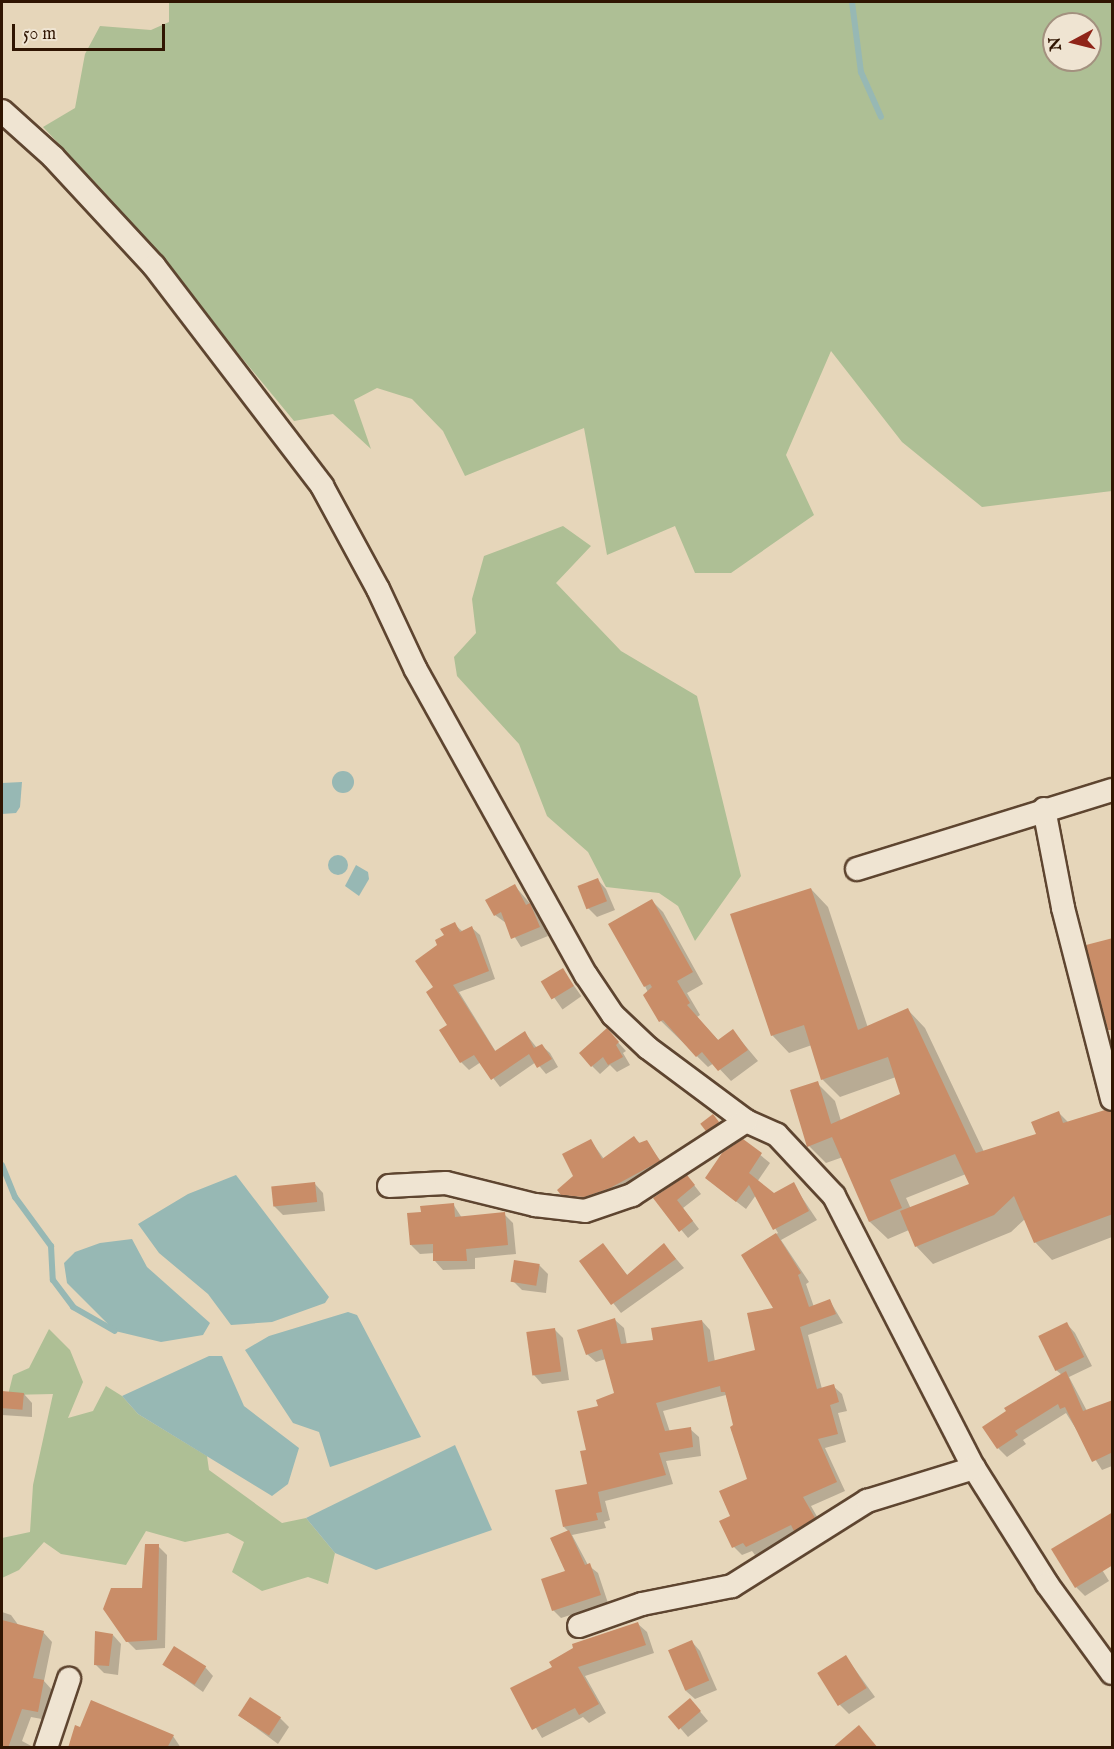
<!DOCTYPE html>
<style>
body{margin:0}
#map{position:relative;width:1114px;height:1749px;overflow:hidden;background:#e6d6ba;font-family:"IM FELL English",serif}
div>[style]{position:absolute}
.green>*{inset:0;background:#aebf95}
.water>*{inset:0;background:#97b8b4}
.round{border-radius:50%}
.shadow>*{inset:0;background:#0003;transform-origin:0 0}
.stream>*{height:6px;margin:-3px;padding:0 3px;transform-origin:3px;border-radius:3px;background:#97b8b4}
.building>*{inset:0;background:#c98d68;transform-origin:0 0}
.roads{filter:drop-shadow(2px 0 #5e4530) drop-shadow(-2px 0 #5e4530) drop-shadow(0 2px #5e4530) drop-shadow(0 -2px #5e4530)}
.minor>*{height:22px;margin:-11px;padding:0 11px;transform-origin:11px;border-radius:11px;background:#efe4d2}
span{translate:-50% -50%;white-space:nowrap;text-align:center;line-height:1.15;-webkit-text-stroke:6px #efe4d2;paint-order:stroke}
.frame{position:absolute;inset:0;border:3px solid #301502;pointer-events:none}
.north{position:absolute;left:1042px;top:12px;width:60px;height:60px;box-sizing:border-box;background:#efe4d2;border:2px solid #a3917f;border-radius:50%;rotate:263deg;font-size:16px;font-weight:700;line-height:24px;text-align:center;color:#301502}
.north::after{content:'';display:block;margin:auto;width:21px;height:27px;background:#8f2418;clip-path:polygon(50% 0,100% 100%,50% 72%,0 100%)}
.scale{position:absolute;left:12px;top:24px;width:153px;height:27px;box-sizing:border-box;border:3px solid #301502;border-top:0;padding-left:8px;font-size:18px;line-height:21px;white-space:nowrap;color:#301502;-webkit-text-stroke:4px #efe4d2;paint-order:stroke}
</style>
<div id="map">
<div class="green">
<div style="clip-path:polygon(evenodd,169px 2px,1112px 2px,1112px 491px,982px 507px,902px 442px,831px 351px,786px 455px,814px 515px,731px 573px,695px 573px,675px 526px,607px 555px,584px 428px,465px 476px,443px 431px,412px 399px,377px 388px,354px 400px,371px 449px,333px 414px,294px 421px,109px 197px,43px 127px,75px 108px,85px 54px,100px 26px,151px 30px,169px 22px,169px 2px,1054px 24px,1090px 24px,1090px 60px,1054px 60px,1054px 24px)"></div>
<div style="clip-path:polygon(563px 526px,591px 546px,556px 583px,621px 651px,697px 696px,741px 876px,695px 941px,678px 906px,659px 893px,606px 887px,588px 852px,547px 816px,519px 744px,457px 676px,454px 657px,476px 633px,472px 599px,484px 556px)"></div>
<div style="clip-path:polygon(49px 1329px,70px 1350px,83px 1382px,68px 1418px,93px 1411px,106px 1386px,122px 1396px,138px 1414px,207px 1456px,209px 1470px,282px 1523px,306px 1518px,335px 1553px,328px 1584px,308px 1577px,262px 1591px,232px 1572px,244px 1542px,228px 1533px,185px 1542px,146px 1531px,126px 1565px,61px 1554px,44px 1542px,19px 1570px,2px 1578px,2px 1538px,30px 1532px,33px 1485px,53px 1394px,8px 1395px,13px 1375px,29px 1368px)"></div>
</div>
<div class="water">
<div class="round" style="left:332px;top:771px;width:22px;height:22px"></div>
<div style="clip-path:polygon(22px 782px,20px 807px,16px 813px,2px 814px,2px 783px)"></div>
<div class="round" style="left:328px;top:855px;width:20px;height:20px"></div>
<div style="clip-path:polygon(356px 865px,368px 872px,369px 879px,359px 896px,345px 886px)"></div>
<div style="clip-path:polygon(236px 1175px,329px 1297px,325px 1303px,272px 1322px,231px 1325px,208px 1294px,159px 1253px,138px 1224px,188px 1194px)"></div>
<div style="clip-path:polygon(132px 1239px,147px 1267px,210px 1323px,203px 1335px,161px 1342px,115px 1331px,67px 1283px,64px 1263px,75px 1252px,100px 1243px)"></div>
<div style="clip-path:polygon(348px 1312px,357px 1315px,421px 1437px,330px 1467px,319px 1432px,293px 1423px,245px 1350px,269px 1336px)"></div>
<div style="clip-path:polygon(209px 1356px,222px 1356px,244px 1406px,299px 1448px,288px 1484px,272px 1496px,138px 1414px,122px 1396px)"></div>
<div style="clip-path:polygon(455px 1445px,492px 1530px,376px 1570px,335px 1553px,306px 1518px)"></div>
</div>
<div class="shadow">
<div style="clip-path:polygon(598px 880px,606px 889px,615px 910px,597px 917px,588px 908px)"></div>
<div style="clip-path:polygon(515px 886px,539px 914px,548px 936px,521px 947px,506px 923px,495px 915px)"></div>
<div style="clip-path:polygon(evenodd,811px 889px,828px 907px,868px 1028px,908px 1010px,925px 1028px,984px 1152px,1038px 1135px,1059px 1113px,1069px 1123px,1112px 1116px,1112px 1237px,1052px 1260px,1035px 1242px,1025px 1219px,1011px 1232px,933px 1264px,916px 1246px,909px 1230px,888px 1239px,870px 1222px,843px 1157px,826px 1163px,809px 1146px,817px 1083px,835px 1101px,841px 1121px,902px 1095px,896px 1077px,840px 1097px,822px 1079px,812px 1045px,789px 1053px,772px 1035px,811px 889px,966px 1174px,971px 1185px,911px 1209px,906px 1198px,966px 1174px)"></div>
<div style="clip-path:polygon(652px 901px,663px 912px,703px 984px,687px 993px,700px 1015px,697px 1017px,719px 1041px,733px 1031px,758px 1061px,731px 1081px,714px 1063px,708px 1067px,661px 1021px,645px 986px)"></div>
<div style="clip-path:polygon(454px 924px,462px 931px,472px 928px,480px 935px,495px 979px,459px 992px,496px 1052px,525px 1033px,537px 1048px,542px 1046px,550px 1053px,558px 1067px,546px 1074px,536px 1062px,500px 1087px,481px 1062px,469px 1070px,461px 1062px,441px 1030px,449px 1025px,435px 987px,439px 946px)"></div>
<div style="left:563px;top:970px;width:32px;height:23px;rotate:55deg"></div>
<div style="clip-path:polygon(614px 1038px,626px 1051px,623px 1053px,630px 1065px,617px 1072px,610px 1065px,600px 1074px,592px 1066px)"></div>
<div style="clip-path:polygon(717px 1120px,722px 1127px,711px 1134px,707px 1130px)"></div>
<div style="clip-path:polygon(634px 1138px,641px 1144px,646px 1142px,667px 1169px,592px 1205px,571px 1202px,562px 1194px,575px 1179px,591px 1141px,604px 1159px)"></div>
<div style="clip-path:polygon(743px 1141px,770px 1163px,757px 1182px,774px 1195px,793px 1184px,817px 1220px,781px 1240px,809px 1282px,806px 1284px,814px 1307px,830px 1301px,843px 1323px,808px 1335px,822px 1389px,833px 1386px,842px 1394px,847px 1411px,838px 1413px,846px 1442px,825px 1448px,845px 1491px,811px 1506px,823px 1527px,755px 1555px,752px 1551px,742px 1555px,734px 1547px,731px 1517px,749px 1480px,726px 1395px,663px 1411px,670px 1432px,690px 1429px,699px 1437px,701px 1456px,666px 1461px,673px 1484px,605px 1501px,610px 1520px,604px 1522px,606px 1528px,572px 1535px,588px 1565px,598px 1573px,608px 1603px,561px 1618px,553px 1610px,567px 1572px,569px 1532px,564px 1527px,588px 1485px,587px 1451px,600px 1407px,616px 1394px,606px 1359px,596px 1362px,587px 1354px,615px 1320px,624px 1328px,627px 1345px,655px 1341px,702px 1321px,710px 1330px,715px 1362px,757px 1351px,775px 1309px,743px 1255px,778px 1233px,756px 1195px,746px 1209px,716px 1186px)"></div>
<div style="clip-path:polygon(315px 1184px,323px 1193px,325px 1211px,283px 1215px,274px 1206px)"></div>
<div style="clip-path:polygon(694px 1185px,701px 1194px,683px 1208px,699px 1229px,688px 1238px,655px 1198px)"></div>
<div style="clip-path:polygon(453px 1204px,462px 1218px,504px 1214px,513px 1223px,516px 1254px,475px 1258px,475px 1269px,443px 1270px,435px 1261px,435px 1253px,420px 1254px,411px 1245px)"></div>
<div style="clip-path:polygon(603px 1245px,628px 1276px,672px 1254px,684px 1268px,621px 1313px,581px 1262px)"></div>
<div style="clip-path:polygon(539px 1265px,548px 1274px,546px 1293px,522px 1290px,513px 1281px)"></div>
<div style="clip-path:polygon(1067px 1324px,1075px 1333px,1092px 1366px,1069px 1377px,1087px 1411px,1112px 1401px,1112px 1466px,1102px 1470px,1066px 1413px,1023px 1440px,1026px 1444px,1007px 1457px,998px 1448px,1062px 1375px,1056px 1370px)"></div>
<div style="clip-path:polygon(554px 1329px,563px 1338px,569px 1380px,542px 1384px,534px 1375px)"></div>
<div style="clip-path:polygon(2px 1393px,24px 1394px,32px 1403px,32px 1417px,2px 1415px)"></div>
<div style="clip-path:polygon(158px 1546px,167px 1555px,165px 1648px,136px 1650px,127px 1641px)"></div>
<div style="clip-path:polygon(1101px 1568px,1109px 1581px,1085px 1596px,1076px 1587px)"></div>
<div style="clip-path:polygon(2px 1612px,11px 1615px,19px 1626px,43px 1632px,52px 1642px,44px 1681px,53px 1691px,47px 1720px,31px 1717px,22px 1741px,35px 1748px,2px 1748px)"></div>
<div style="clip-path:polygon(638px 1624px,647px 1632px,654px 1653px,585px 1676px,606px 1713px,589px 1723px,583px 1717px,542px 1738px,512px 1688px)"></div>
<div style="clip-path:polygon(113px 1635px,121px 1644px,118px 1675px,104px 1673px,95px 1664px)"></div>
<div style="clip-path:polygon(692px 1642px,700px 1651px,717px 1690px,695px 1699px,686px 1691px)"></div>
<div style="clip-path:polygon(846px 1657px,875px 1697px,849px 1714px,840px 1705px)"></div>
<div style="clip-path:polygon(164px 1664px,205px 1667px,213px 1676px,203px 1692px)"></div>
<div style="clip-path:polygon(698px 1709px,708px 1721px,688px 1737px,670px 1716px)"></div>
<div style="clip-path:polygon(240px 1716px,280px 1718px,289px 1727px,278px 1744px)"></div>
<div style="clip-path:polygon(173px 1736px,181px 1748px,69px 1748px)"></div>
</div>
<div class="stream">
<div style="left:852px;top:2px;width:71px;rotate:82.7deg"></div>
<div style="left:861px;top:72px;width:49px;rotate:66deg"></div>
<div style="left:2px;top:1165px;width:35px;rotate:68deg"></div>
<div style="left:15px;top:1197px;width:61px;rotate:53.7deg"></div>
<div style="left:51px;top:1246px;width:34px;rotate:87deg"></div>
<div style="left:53px;top:1280px;width:34px;rotate:53deg"></div>
<div style="left:73px;top:1307px;width:48px;rotate:29.7deg"></div>
</div>
<div class="building">
<div style="left:598px;top:878px;width:25px;height:22px;rotate:69deg"></div>
<div style="clip-path:polygon(515px 884px,526px 905px,530px 903px,540px 927px,511px 939px,501px 912px,494px 916px,485px 900px)"></div>
<div style="clip-path:polygon(811px 888px,858px 1030px,908px 1008px,976px 1153px,1036px 1134px,1031px 1122px,1059px 1111px,1063px 1123px,1105px 1110px,1113px 1112px,1113px 1214px,1034px 1243px,1014px 1196px,994px 1215px,915px 1247px,900px 1211px,969px 1184px,955px 1154px,890px 1180px,902px 1208px,869px 1222px,832px 1137px,807px 1147px,790px 1090px,818px 1081px,831px 1124px,900px 1094px,888px 1057px,821px 1080px,804px 1025px,771px 1036px,730px 914px)"></div>
<div style="clip-path:polygon(652px 899px,693px 972px,677px 981px,690px 1003px,687px 1005px,718px 1040px,733px 1029px,748px 1050px,718px 1071px,702px 1052px,696px 1057px,663px 1020px,659px 1022px,643px 995px,652px 987px,650px 984px,644px 987px,608px 924px)"></div>
<div style="clip-path:polygon(455px 922px,460px 932px,472px 926px,489px 971px,453px 985px,495px 1051px,525px 1031px,534px 1048px,542px 1044px,552px 1059px,537px 1068px,529px 1054px,491px 1080px,474px 1055px,460px 1063px,439px 1030px,447px 1025px,426px 992px,433px 987px,415px 961px,437px 945px,435px 940px,444px 935px,440px 929px)"></div>
<div style="clip-path:polygon(1113px 938px,1113px 1030px,1108px 1030px,1086px 945px)"></div>
<div style="left:563px;top:968px;width:21px;height:26px;rotate:59deg"></div>
<div style="clip-path:polygon(607px 1028px,619px 1042px,616px 1045px,623px 1057px,608px 1065px,603px 1057px,591px 1067px,579px 1053px)"></div>
<div style="left:713px;top:1114px;width:10px;height:16px;rotate:53deg"></div>
<div style="clip-path:polygon(634px 1136px,639px 1143px,647px 1140px,660px 1161px,610px 1188px,584px 1197px,561px 1195px,557px 1190px,573px 1176px,562px 1154px,591px 1139px,602px 1159px)"></div>
<div style="clip-path:polygon(743px 1139px,762px 1153px,749px 1173px,774px 1193px,794px 1182px,809px 1211px,773px 1230px,749px 1185px,736px 1202px,705px 1178px,722px 1153px)"></div>
<div style="clip-path:polygon(687px 1175px,695px 1185px,677px 1200px,693px 1221px,679px 1232px,653px 1198px)"></div>
<div style="left:315px;top:1182px;width:20px;height:44px;rotate:84deg"></div>
<div style="clip-path:polygon(454px 1203px,455px 1217px,505px 1212px,508px 1245px,466px 1249px,467px 1261px,433px 1261px,433px 1244px,410px 1245px,407px 1213px,421px 1212px,420px 1206px)"></div>
<div style="clip-path:polygon(776px 1233px,801px 1273px,798px 1275px,809px 1307px,830px 1299px,836px 1314px,800px 1327px,817px 1389px,834px 1384px,839px 1402px,830px 1405px,838px 1434px,818px 1439px,837px 1482px,803px 1497px,815px 1518px,794px 1531px,791px 1525px,746px 1547px,743px 1543px,732px 1548px,719px 1521px,730px 1516px,719px 1491px,747px 1479px,730px 1427px,733px 1425px,725px 1392px,721px 1392px,720px 1386px,656px 1403px,665px 1431px,691px 1427px,693px 1447px,659px 1453px,666px 1475px,598px 1492px,602px 1512px,596px 1513px,598px 1520px,563px 1527px,555px 1490px,587px 1484px,580px 1451px,586px 1450px,577px 1411px,598px 1406px,596px 1400px,614px 1393px,602px 1349px,586px 1355px,577px 1330px,615px 1318px,621px 1344px,653px 1340px,651px 1328px,702px 1320px,708px 1362px,755px 1350px,747px 1313px,773px 1308px,741px 1255px)"></div>
<div style="clip-path:polygon(603px 1243px,627px 1275px,664px 1243px,676px 1259px,611px 1305px,579px 1261px)"></div>
<div style="left:514px;top:1260px;width:26px;height:22px;rotate:9deg"></div>
<div style="left:1067px;top:1322px;width:39px;height:32px;rotate:64deg"></div>
<div style="left:555px;top:1328px;width:44px;height:29px;rotate:82deg"></div>
<div style="clip-path:polygon(1066px 1371px,1083px 1411px,1113px 1400px,1113px 1452px,1092px 1462px,1065px 1407px,1060px 1409px,1058px 1404px,1015px 1431px,1018px 1435px,997px 1449px,982px 1427px,1006px 1411px,1004px 1408px)"></div>
<div style="left:2px;top:1391px;width:22px;height:17px;rotate:5deg"></div>
<div style="clip-path:polygon(1113px 1512px,1113px 1565px,1075px 1588px,1051px 1549px)"></div>
<div style="clip-path:polygon(569px 1530px,585px 1565px,590px 1563px,601px 1595px,552px 1611px,541px 1579px,565px 1571px,550px 1538px)"></div>
<div style="clip-path:polygon(145px 1544px,159px 1544px,157px 1640px,126px 1642px,103px 1609px,111px 1588px,142px 1588px)"></div>
<div style="clip-path:polygon(2px 1620px,44px 1631px,33px 1678px,44px 1680px,38px 1712px,22px 1709px,8px 1748px,2px 1748px)"></div>
<div style="clip-path:polygon(638px 1622px,646px 1645px,578px 1667px,599px 1704px,579px 1715px,575px 1708px,532px 1730px,510px 1688px,552px 1667px,549px 1662px,573px 1648px,572px 1644px)"></div>
<div style="clip-path:polygon(95px 1631px,113px 1634px,109px 1666px,94px 1665px)"></div>
<div style="left:692px;top:1640px;width:44px;height:26px;rotate:67deg"></div>
<div style="left:174px;top:1646px;width:38px;height:22px;rotate:32deg"></div>
<div style="left:846px;top:1655px;width:39px;height:34px;rotate:58deg"></div>
<div style="left:250px;top:1697px;width:37px;height:22px;rotate:33deg"></div>
<div style="left:690px;top:1698px;width:17px;height:29px;rotate:50deg"></div>
<div style="clip-path:polygon(91px 1700px,174px 1735px,167px 1748px,68px 1748px,75px 1725px,80px 1727px)"></div>
<div style="clip-path:polygon(859px 1725px,878px 1748px,832px 1748px)"></div>
</div>
<div class="roads">
<div class="minor">
<div style="left:2px;top:111px;width:69px;rotate:42deg"></div>
<div style="left:53px;top:157px;width:149px;rotate:47.2deg"></div>
<div style="left:154px;top:266px;width:277px;rotate:52.6deg"></div>
<div style="left:322px;top:486px;width:117px;rotate:61.5deg"></div>
<div style="left:378px;top:589px;width:89px;rotate:64.9deg"></div>
<div style="left:416px;top:670px;width:349px;rotate:60.9deg"></div>
<div style="left:586px;top:975px;width:48px;rotate:56deg"></div>
<div style="left:613px;top:1015px;width:48px;rotate:43.3deg"></div>
<div style="left:648px;top:1048px;width:122px;rotate:36.7deg"></div>
<div style="left:746px;top:1121px;width:34px;rotate:24deg"></div>
<div style="left:777px;top:1135px;width:83px;rotate:46.9deg"></div>
<div style="left:834px;top:1196px;width:306px;rotate:62.8deg"></div>
<div style="left:974px;top:1468px;width:137px;rotate:57.8deg"></div>
<div style="left:1047px;top:1584px;width:110px;rotate:53.9deg"></div>
<div style="left:1044px;top:809px;width:101px;rotate:79.1deg"></div>
<div style="left:1063px;top:908px;width:197px;rotate:75.6deg"></div>
<div style="left:857px;top:869px;width:267px;rotate:-17.2deg"></div>
<div style="left:389px;top:1186px;width:57px;rotate:-3deg"></div>
<div style="left:446px;top:1183px;width:92px;rotate:13.9deg"></div>
<div style="left:535px;top:1205px;width:50px;rotate:6.8deg"></div>
<div style="left:585px;top:1211px;width:50px;rotate:-18.8deg"></div>
<div style="left:632px;top:1195px;width:136px;rotate:-33deg"></div>
<div style="left:579px;top:1626px;width:67px;rotate:-19.2deg"></div>
<div style="left:642px;top:1604px;width:92px;rotate:-11.3deg"></div>
<div style="left:732px;top:1586px;width:160px;rotate:-32.2deg"></div>
<div style="left:867px;top:1501px;width:112px;rotate:-17.1deg"></div>
<div style="left:46px;top:1748px;width:73px;rotate:-71.6deg"></div>
</div>
</div>
<div class="frame"></div>
<div class="north">N</div>
<div class="scale">50 m</div>
</div>
